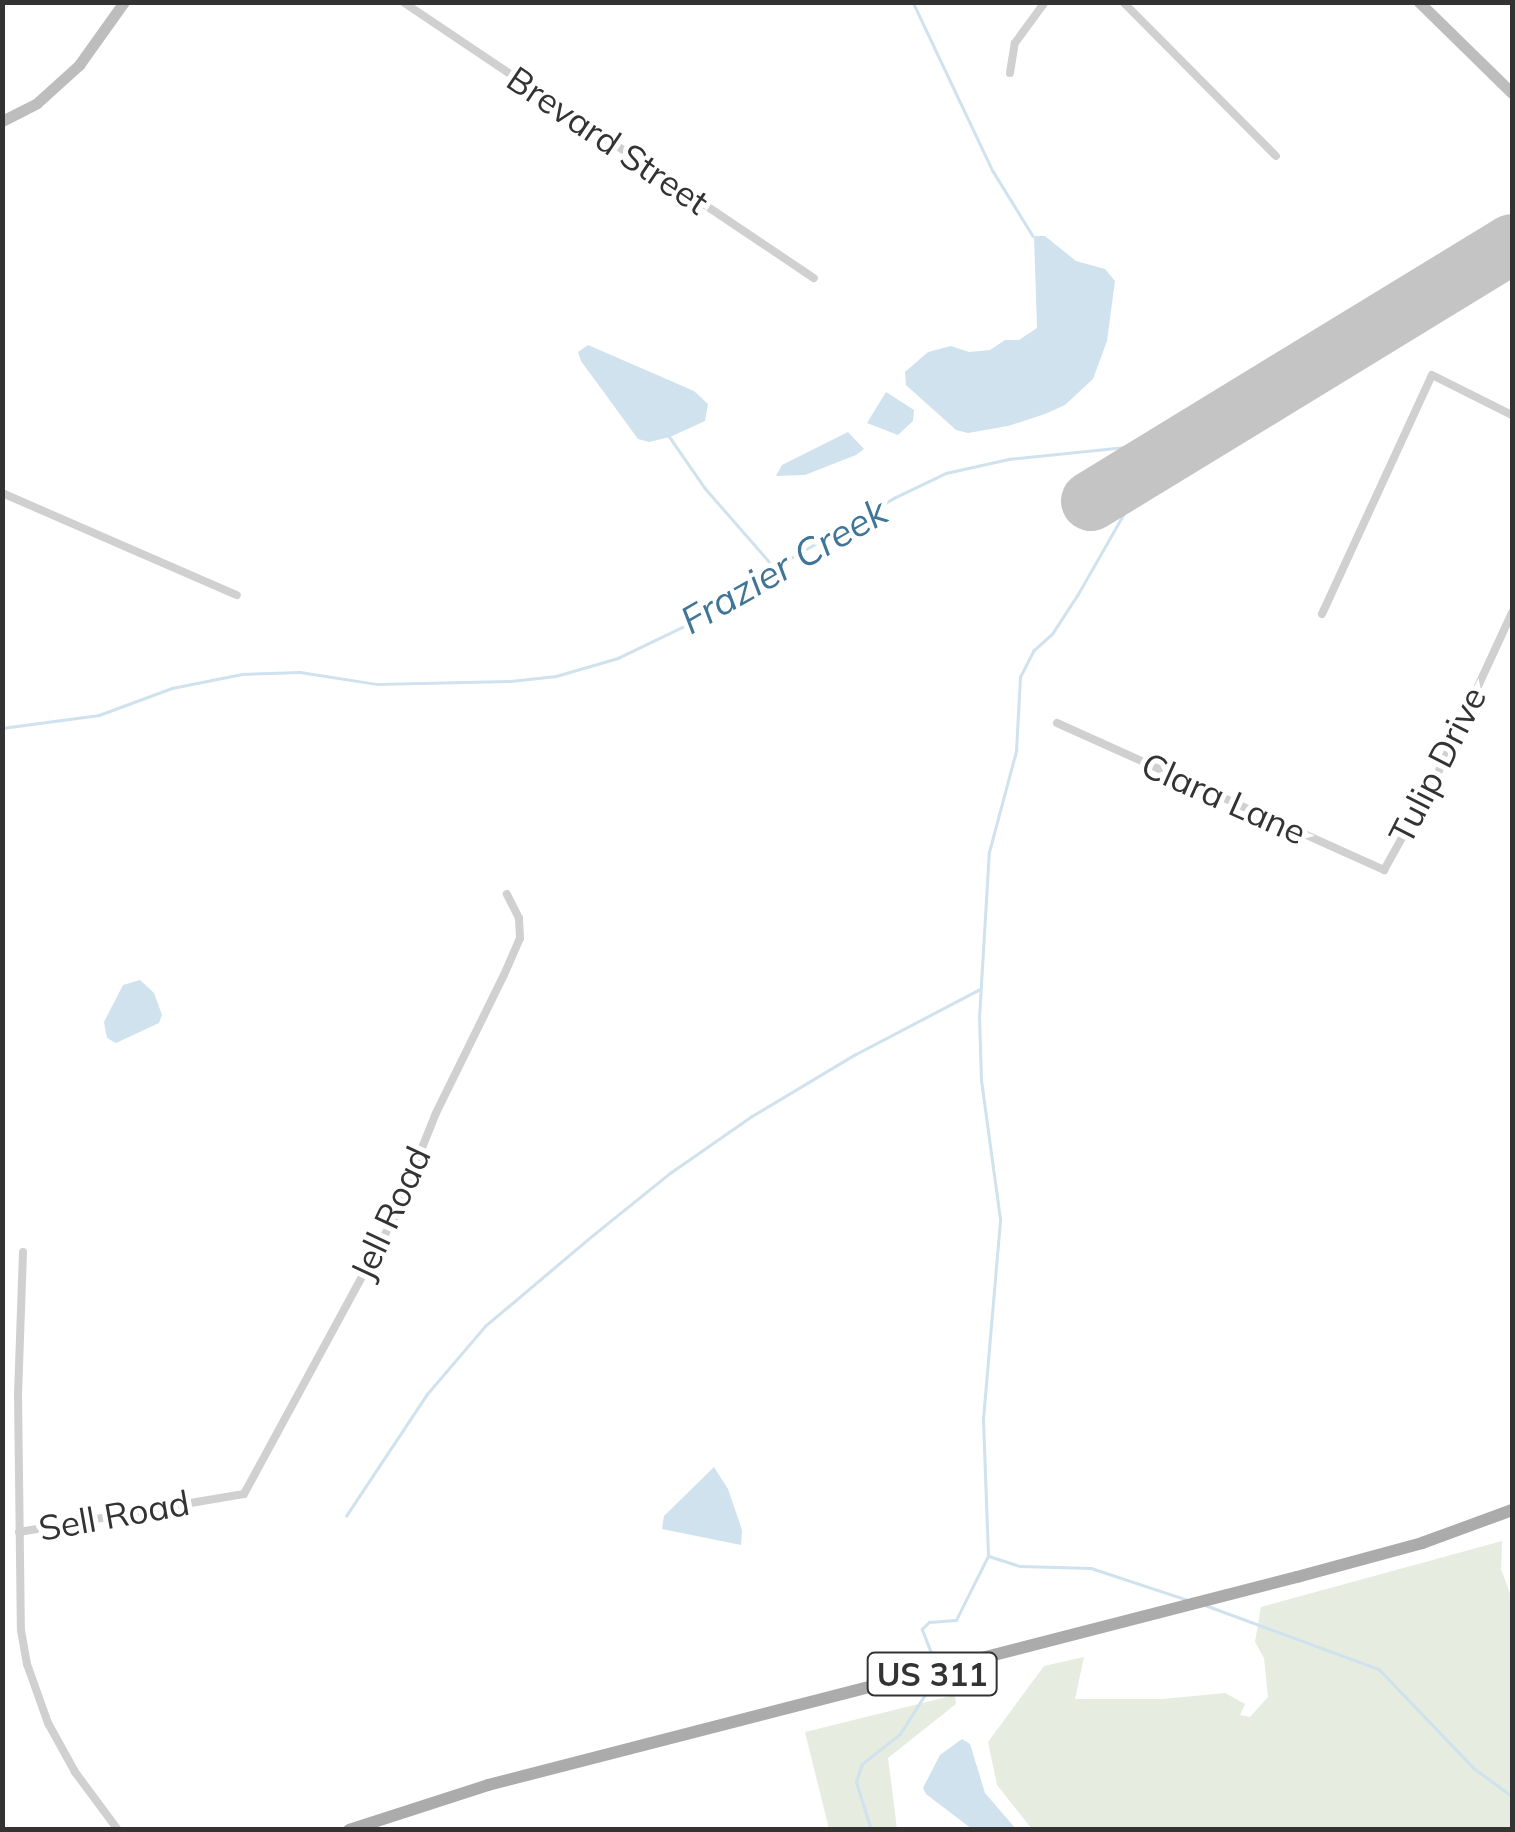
<!DOCTYPE html>
<style>
body{margin:0}
#map{position:relative;width:1515px;height:1832px;overflow:hidden;background:#fff;font-family:Mulish,sans-serif}
div>[style]{position:absolute}
.green>*{inset:0;background:#e6ecdf}
.water>*{inset:0;background:#cfe2ee}
.stream>*{height:2.5px;margin:-1.25px;padding:0 1.25px;transform-origin:1.25px;border-radius:1.25px;background:#cfe2ee}
.runway>*{height:60px;margin:-30px;padding:0 30px;transform-origin:30px;border-radius:30px;background:#c4c4c4}
.street>*{height:8px;margin:-4px;padding:0 4px;transform-origin:4px;border-radius:4px;background:#d0d0d0}
.secondary>*{height:11px;margin:-5.5px;padding:0 5.5px;transform-origin:5.5px;border-radius:5.5px;background:#bdbdbd}
.primary>*{height:12px;margin:-6px;padding:0 6px;transform-origin:6px;border-radius:6px;background:#ababab}
span{translate:-50% -50%;white-space:nowrap;text-align:center;line-height:1.15;-webkit-text-stroke:10px #fff;paint-order:stroke}
.shield-label span{padding:2px 8px;background:#fff;border:2px solid;border-radius:8px;-webkit-text-stroke-width:0}
.shield-label{font-size:32px;color:#333;font-weight:700}
.street-label{font-size:35px;color:#333}
.water-label{font-size:38px;color:#3f7597;font-style:italic}
.frame{position:absolute;inset:0;border:5px solid #333;pointer-events:none}
</style>
<div id="map">
<div class="green">
<div style="clip-path:polygon(1502px 1541px,1501px 1569px,1512px 1599px,1512px 1829px,1032px 1829px,997px 1785px,988px 1742px,1044px 1666px,1084px 1657px,1075px 1699px,1163px 1699px,1225px 1693px,1245px 1704px,1240px 1715px,1250px 1717px,1268px 1697px,1264px 1658px,1255px 1642px,1261px 1607px)"></div>
<div style="clip-path:polygon(955px 1695px,956px 1704px,888px 1758px,897px 1829px,829px 1829px,805px 1732px)"></div>
</div>
<div class="water">
<div style="clip-path:polygon(1034px 236px,1045px 236px,1076px 261px,1105px 269px,1115px 281px,1107px 341px,1093px 379px,1065px 405px,1045px 414px,1008px 426px,968px 433px,956px 430px,906px 385px,905px 372px,928px 352px,951px 346px,969px 352px,990px 350px,1005px 340px,1019px 340px,1037px 328px)"></div>
<div style="clip-path:polygon(588px 345px,694px 391px,708px 404px,705px 421px,670px 437px,649px 442px,638px 439px,581px 361px,578px 352px)"></div>
<div style="clip-path:polygon(886px 392px,914px 410px,913px 421px,898px 435px,867px 423px)"></div>
<div style="clip-path:polygon(848px 432px,864px 449px,856px 455px,805px 475px,776px 476px,782px 465px)"></div>
<div style="clip-path:polygon(140px 980px,154px 993px,162px 1015px,159px 1023px,116px 1043px,107px 1038px,104px 1022px,123px 985px)"></div>
<div style="clip-path:polygon(714px 1467px,728px 1489px,742px 1530px,741px 1545px,662px 1529px,664px 1516px)"></div>
<div style="clip-path:polygon(962px 1739px,970px 1744px,985px 1793px,1016px 1829px,972px 1829px,926px 1794px,923px 1788px,940px 1755px)"></div>
</div>
<div class="stream">
<div style="left:913px;top:2px;width:187px;rotate:64.7deg"></div>
<div style="left:993px;top:171px;width:76px;rotate:58.4deg"></div>
<div style="left:669px;top:436px;width:63px;rotate:55.3deg"></div>
<div style="left:705px;top:488px;width:103px;rotate:48.9deg"></div>
<div style="left:2px;top:728px;width:98px;rotate:-7.6deg"></div>
<div style="left:99px;top:715px;width:78px;rotate:-20.3deg"></div>
<div style="left:172px;top:688px;width:71px;rotate:-11.3deg"></div>
<div style="left:242px;top:674px;width:58px;rotate:-2deg"></div>
<div style="left:300px;top:672px;width:78px;rotate:8.9deg"></div>
<div style="left:377px;top:684px;width:134px;rotate:-1.3deg"></div>
<div style="left:511px;top:681px;width:45px;rotate:-6.3deg"></div>
<div style="left:556px;top:676px;width:65px;rotate:-16.2deg"></div>
<div style="left:618px;top:658px;width:85px;rotate:-25.7deg"></div>
<div style="left:695px;top:621px;width:95px;rotate:-33.9deg"></div>
<div style="left:774px;top:568px;width:139px;rotate:-30.3deg"></div>
<div style="left:894px;top:498px;width:58px;rotate:-25.7deg"></div>
<div style="left:946px;top:473px;width:65px;rotate:-12.5deg"></div>
<div style="left:1009px;top:459px;width:156px;rotate:-5.9deg"></div>
<div style="left:1164px;top:443px;width:69px;rotate:-18.7deg"></div>
<div style="left:1229px;top:421px;width:104px;rotate:-26.3deg"></div>
<div style="left:1322px;top:375px;width:78px;rotate:-31.8deg"></div>
<div style="left:1388px;top:334px;width:157px;rotate:-38deg"></div>
<div style="left:346px;top:1516px;width:146px;rotate:-56.4deg"></div>
<div style="left:427px;top:1394px;width:89px;rotate:-49.5deg"></div>
<div style="left:485px;top:1326px;width:133px;rotate:-40.1deg"></div>
<div style="left:587px;top:1240px;width:107px;rotate:-38.9deg"></div>
<div style="left:670px;top:1173px;width:100px;rotate:-34.8deg"></div>
<div style="left:752px;top:1116px;width:119px;rotate:-30.9deg"></div>
<div style="left:854px;top:1055px;width:142px;rotate:-27.6deg"></div>
<div style="left:989px;top:1556px;width:33px;rotate:18deg"></div>
<div style="left:1020px;top:1566px;width:71px;rotate:1.6deg"></div>
<div style="left:1091px;top:1568px;width:102px;rotate:18.3deg"></div>
<div style="left:1205px;top:1605px;width:185px;rotate:20.2deg"></div>
<div style="left:1379px;top:1669px;width:139px;rotate:46.2deg"></div>
<div style="left:1475px;top:1769px;width:46px;rotate:36.1deg"></div>
<div style="left:934px;top:1661px;width:34px;rotate:-111deg"></div>
<div style="left:922px;top:1629px;width:10px;rotate:-45deg"></div>
<div style="left:929px;top:1622px;width:27px;rotate:-4deg"></div>
<div style="left:956px;top:1620px;width:72px;rotate:-63.4deg"></div>
<div style="left:988px;top:1556px;width:137px;rotate:-92.1deg"></div>
<div style="left:983px;top:1419px;width:201px;rotate:-85.1deg"></div>
<div style="left:1000px;top:1219px;width:140px;rotate:-97.8deg"></div>
<div style="left:981px;top:1080px;width:62px;rotate:-91.8deg"></div>
<div style="left:979px;top:1018px;width:166px;rotate:-86.6deg"></div>
<div style="left:989px;top:852px;width:105px;rotate:-75deg"></div>
<div style="left:1016px;top:751px;width:74px;rotate:-86.9deg"></div>
<div style="left:1020px;top:677px;width:29px;rotate:-63deg"></div>
<div style="left:1033px;top:651px;width:25px;rotate:-42deg"></div>
<div style="left:1052px;top:634px;width:48px;rotate:-57deg"></div>
<div style="left:1078px;top:594px;width:172px;rotate:-60.3deg"></div>
<div style="left:871px;top:1830px;width:50px;rotate:-107.4deg"></div>
<div style="left:856px;top:1782px;width:19px;rotate:-72deg"></div>
<div style="left:862px;top:1764px;width:48px;rotate:-38.3deg"></div>
<div style="left:900px;top:1734px;width:58px;rotate:-57.7deg"></div>
</div>
<div class="runway">
<div style="left:1091px;top:501px;width:493px;rotate:-31.4deg"></div>
</div>
<div class="street">
<div style="left:403px;top:2px;width:495px;rotate:33.9deg"></div>
<div style="left:1123px;top:2px;width:217px;rotate:45.2deg"></div>
<div style="left:1010px;top:73px;width:30px;rotate:-81deg"></div>
<div style="left:1015px;top:43px;width:51px;rotate:-53.8deg"></div>
<div style="left:2px;top:493px;width:256px;rotate:23.5deg"></div>
<div style="left:1322px;top:614px;width:263px;rotate:-65.3deg"></div>
<div style="left:1432px;top:375px;width:89px;rotate:26.6deg"></div>
<div style="left:1057px;top:723px;width:359px;rotate:24.2deg"></div>
<div style="left:1384px;top:870px;width:109px;rotate:-60.8deg"></div>
<div style="left:1437px;top:775px;width:179px;rotate:-65.2deg"></div>
<div style="left:23px;top:1252px;width:141px;rotate:92deg"></div>
<div style="left:18px;top:1393px;width:237px;rotate:89.3deg"></div>
<div style="left:21px;top:1630px;width:35px;rotate:80deg"></div>
<div style="left:27px;top:1664px;width:63px;rotate:70.4deg"></div>
<div style="left:48px;top:1723px;width:56px;rotate:61.1deg"></div>
<div style="left:75px;top:1772px;width:72px;rotate:53.4deg"></div>
<div style="left:19px;top:1532px;width:228px;rotate:-9.6deg"></div>
<div style="left:244px;top:1494px;width:314px;rotate:-61.5deg"></div>
<div style="left:394px;top:1218px;width:113px;rotate:-68.2deg"></div>
<div style="left:436px;top:1113px;width:154px;rotate:-63.8deg"></div>
<div style="left:504px;top:975px;width:40px;rotate:-66.6deg"></div>
<div style="left:520px;top:938px;width:20px;rotate:-93deg"></div>
<div style="left:519px;top:918px;width:27px;rotate:-117deg"></div>
</div>
<div class="secondary">
<div style="left:1419px;top:2px;width:130px;rotate:44.4deg"></div>
<div style="left:2px;top:121px;width:39px;rotate:-27deg"></div>
<div style="left:37px;top:103px;width:57px;rotate:-42.1deg"></div>
<div style="left:79px;top:65px;width:77px;rotate:-54.5deg"></div>
</div>
<div class="primary">
<div style="left:349px;top:1830px;width:146px;rotate:-17.9deg"></div>
<div style="left:488px;top:1785px;width:835px;rotate:-14.42deg"></div>
<div style="left:1297px;top:1577px;width:130px;rotate:-15.2deg"></div>
<div style="left:1422px;top:1543px;width:96px;rotate:-20.1deg"></div>
</div>
<div class="shield-label">
<span style="left:932px;top:1674px">US 311</span>
</div>
<div class="street-label">
<span style="left:608px;top:140px;rotate:34deg">Brevard Street</span>
<span style="left:1437px;top:765px;rotate:-63deg">Tulip Drive</span>
<span style="left:1224px;top:798px;rotate:24deg">Clara Lane</span>
<span style="left:390px;top:1213px;rotate:-65deg">Jell Road</span>
<span style="left:114px;top:1515px;rotate:-10deg">Sell Road</span>
</div>
<div class="water-label">
<span style="left:784px;top:566px;rotate:-30deg">Frazier Creek</span>
</div>
<div class="frame"></div>
</div>
